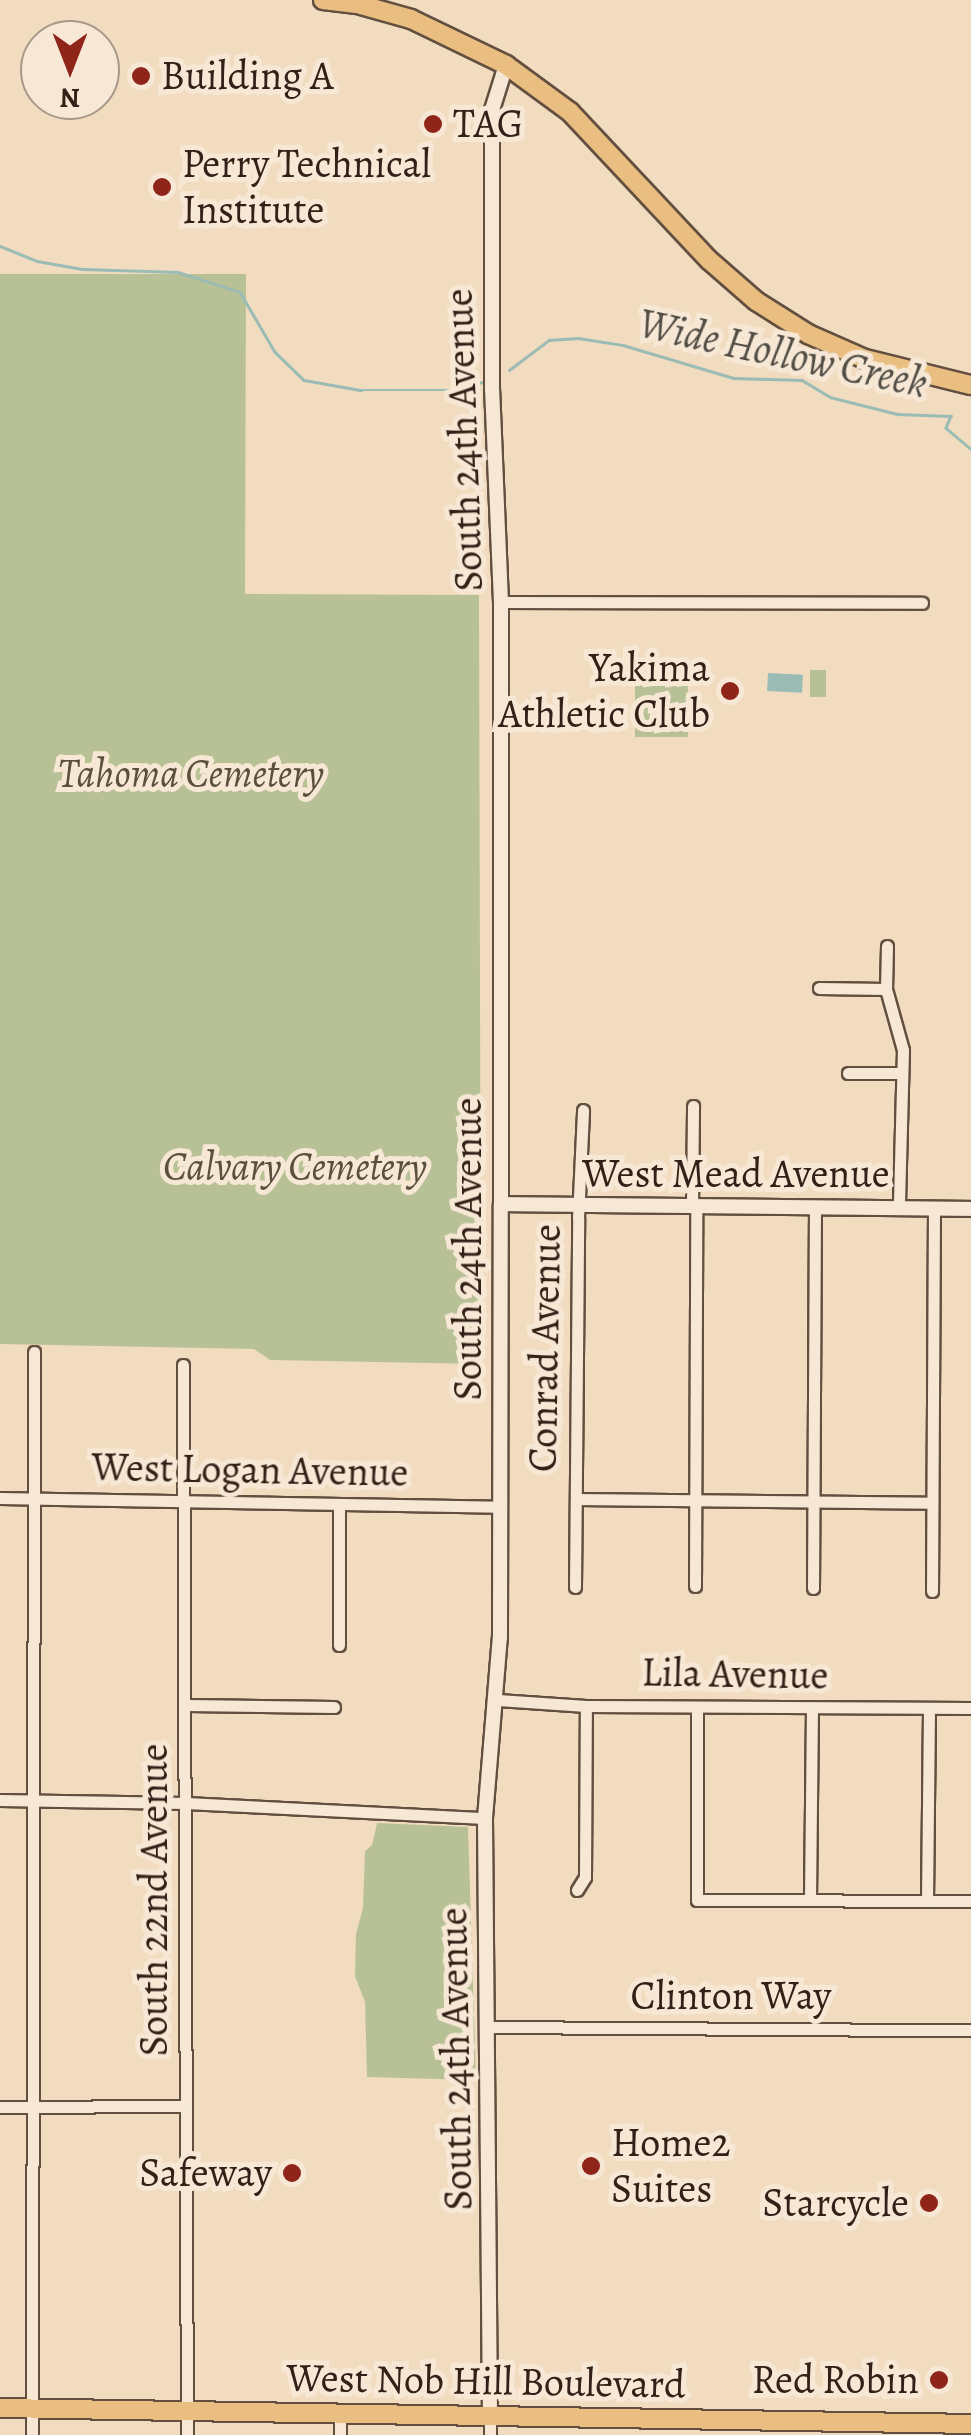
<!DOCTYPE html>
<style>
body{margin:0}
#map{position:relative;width:971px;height:2435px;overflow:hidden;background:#f2dcc0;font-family:Alegreya,serif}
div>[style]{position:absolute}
.green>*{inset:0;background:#b8c195;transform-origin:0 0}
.water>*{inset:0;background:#9bbbb5;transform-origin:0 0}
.stream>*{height:2.5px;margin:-1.25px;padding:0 1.25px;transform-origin:1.25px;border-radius:1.25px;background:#9bbbb5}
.roads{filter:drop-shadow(2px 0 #634f40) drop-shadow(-2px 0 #634f40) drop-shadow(0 2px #634f40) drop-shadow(0 -2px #634f40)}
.minor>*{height:11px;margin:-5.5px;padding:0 5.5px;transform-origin:5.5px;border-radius:5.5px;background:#f7e8d6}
.tertiary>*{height:14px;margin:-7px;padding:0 7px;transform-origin:7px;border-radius:7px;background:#f7e8d6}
.primary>*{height:18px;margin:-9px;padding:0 9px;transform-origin:9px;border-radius:9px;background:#e9be80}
.dots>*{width:28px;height:28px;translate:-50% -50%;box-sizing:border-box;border:5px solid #f7e8d6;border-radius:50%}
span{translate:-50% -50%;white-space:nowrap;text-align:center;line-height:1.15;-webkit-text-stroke:10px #f7e8d6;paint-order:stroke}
.poi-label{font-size:40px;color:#332016}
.left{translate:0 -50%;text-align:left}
.right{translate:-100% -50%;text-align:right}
.street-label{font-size:40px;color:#332016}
.park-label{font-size:40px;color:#5b503c;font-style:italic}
.water-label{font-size:42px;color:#524e46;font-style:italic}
.north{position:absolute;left:20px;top:20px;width:100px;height:100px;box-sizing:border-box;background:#f7e8d6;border:2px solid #a99889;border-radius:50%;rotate:180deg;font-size:28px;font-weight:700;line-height:40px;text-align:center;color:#332016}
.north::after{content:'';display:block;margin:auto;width:35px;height:45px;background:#8f2418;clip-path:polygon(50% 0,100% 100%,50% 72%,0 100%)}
</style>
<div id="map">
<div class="green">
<div style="clip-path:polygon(0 274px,246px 274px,245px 594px,479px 595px,481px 1364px,270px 1360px,254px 1349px,0 1344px)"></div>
<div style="left:810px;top:670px;width:16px;height:27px"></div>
<div style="left:635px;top:683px;width:53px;height:54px"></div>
<div style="clip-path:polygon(377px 1823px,468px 1827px,476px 2080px,367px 2077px,365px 2002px,355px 1976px,356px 1934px,363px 1908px,365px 1851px,372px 1845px)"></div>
</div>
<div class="water">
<div style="left:768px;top:673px;width:35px;height:18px;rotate:3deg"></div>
</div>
<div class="stream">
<div style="left:0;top:246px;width:40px;rotate:22deg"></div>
<div style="left:37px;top:261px;width:47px;rotate:9.9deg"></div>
<div style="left:83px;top:269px;width:95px;rotate:1.8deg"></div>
<div style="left:178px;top:272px;width:65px;rotate:17.9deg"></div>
<div style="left:240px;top:292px;width:69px;rotate:59.7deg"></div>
<div style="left:275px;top:352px;width:40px;rotate:44deg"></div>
<div style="left:304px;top:380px;width:58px;rotate:10deg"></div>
<div style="left:361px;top:390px;width:95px"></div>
<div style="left:456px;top:390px;width:27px;rotate:-17deg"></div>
<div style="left:509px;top:370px;width:50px;rotate:-36.9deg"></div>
<div style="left:549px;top:340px;width:29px;rotate:-4deg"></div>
<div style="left:578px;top:338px;width:46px;rotate:8.8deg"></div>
<div style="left:623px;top:345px;width:116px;rotate:16.6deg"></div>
<div style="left:734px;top:378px;width:68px;rotate:1.7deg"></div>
<div style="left:802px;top:380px;width:33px;rotate:31deg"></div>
<div style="left:830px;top:397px;width:69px;rotate:14.2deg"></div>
<div style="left:897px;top:414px;width:54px;rotate:2.1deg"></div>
<div style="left:951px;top:416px;width:13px;rotate:113deg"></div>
<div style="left:946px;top:428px;width:33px;rotate:40deg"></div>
</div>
<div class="roads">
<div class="minor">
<div style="left:501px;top:602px;width:421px;rotate:0.1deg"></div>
<div style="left:887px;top:946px;width:43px;rotate:91.3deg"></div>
<div style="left:886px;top:989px;width:63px;rotate:74.4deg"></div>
<div style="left:903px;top:1050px;width:158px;rotate:91.5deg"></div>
<div style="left:819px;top:988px;width:67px;rotate:0.9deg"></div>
<div style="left:848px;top:1073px;width:53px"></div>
<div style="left:692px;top:1206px;width:100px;rotate:-89.4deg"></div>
<div style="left:183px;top:1365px;width:1070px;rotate:89.79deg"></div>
<div style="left:0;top:1498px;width:499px;rotate:1deg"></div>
<div style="left:576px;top:1499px;width:356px;rotate:0.6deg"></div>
<div style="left:339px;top:1505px;width:140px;rotate:90deg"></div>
<div style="left:695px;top:1586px;width:380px;rotate:-89.8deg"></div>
<div style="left:575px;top:1587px;width:369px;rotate:-89.5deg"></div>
<div style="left:578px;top:1218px;width:108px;rotate:-87.3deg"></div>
<div style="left:813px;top:1588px;width:380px;rotate:-89.7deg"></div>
<div style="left:932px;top:1591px;width:382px;rotate:-89.7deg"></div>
<div style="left:498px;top:1700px;width:88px;rotate:3.9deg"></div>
<div style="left:586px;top:1706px;width:385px;rotate:0.3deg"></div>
<div style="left:187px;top:1705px;width:147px;rotate:0.8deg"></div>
<div style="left:697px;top:1707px;width:193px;rotate:90deg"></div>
<div style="left:697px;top:1900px;width:274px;rotate:0.2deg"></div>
<div style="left:0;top:1800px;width:186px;rotate:0.9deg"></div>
<div style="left:186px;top:1803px;width:299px;rotate:2.9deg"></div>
<div style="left:577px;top:1890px;width:15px;rotate:-58deg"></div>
<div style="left:585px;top:1877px;width:171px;rotate:-89.7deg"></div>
<div style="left:810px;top:1899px;width:191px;rotate:-89.4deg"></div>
<div style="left:927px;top:1901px;width:193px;rotate:-89.4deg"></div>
<div style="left:490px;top:2027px;width:481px;rotate:0.4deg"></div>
<div style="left:0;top:2107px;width:186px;rotate:-0.3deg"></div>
<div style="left:32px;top:2435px;width:1083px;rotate:-89.89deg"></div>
<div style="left:340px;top:2435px;width:20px;rotate:-90deg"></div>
<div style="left:490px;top:2435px;width:18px;rotate:-90deg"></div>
</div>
<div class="tertiary">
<div style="left:501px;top:1204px;width:470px;rotate:0.6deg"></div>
<div style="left:490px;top:2417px;width:599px;rotate:-90.48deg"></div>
<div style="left:485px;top:1818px;width:182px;rotate:-85.3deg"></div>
<div style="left:500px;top:1637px;width:433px;rotate:-89.9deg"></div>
<div style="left:501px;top:1204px;width:602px;rotate:-90deg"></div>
<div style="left:501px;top:602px;width:213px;rotate:-92.4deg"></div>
<div style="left:492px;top:389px;width:279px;rotate:-90deg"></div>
<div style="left:492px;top:110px;width:47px;rotate:-72.7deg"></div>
</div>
<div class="primary">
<div style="left:323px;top:0;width:38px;rotate:7deg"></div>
<div style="left:361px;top:5px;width:52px;rotate:15.6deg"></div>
<div style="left:411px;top:19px;width:106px;rotate:25.8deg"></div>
<div style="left:506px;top:65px;width:79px;rotate:36.3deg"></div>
<div style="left:570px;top:112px;width:203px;rotate:46.8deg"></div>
<div style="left:709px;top:260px;width:62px;rotate:41.1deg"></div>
<div style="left:756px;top:301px;width:62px;rotate:32.4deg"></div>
<div style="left:808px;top:334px;width:62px;rotate:23.7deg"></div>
<div style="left:865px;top:359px;width:109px;rotate:13.8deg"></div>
<div style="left:0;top:2408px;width:971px;rotate:0.94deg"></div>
</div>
</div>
<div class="dots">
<div style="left:141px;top:76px;background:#8f2418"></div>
<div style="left:433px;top:124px;background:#8f2418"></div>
<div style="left:162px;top:187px;background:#8f2418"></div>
<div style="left:730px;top:691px;background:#8f2418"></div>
<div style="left:591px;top:2166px;background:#8f2418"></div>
<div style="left:292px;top:2173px;background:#8f2418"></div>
<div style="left:929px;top:2203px;background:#8f2418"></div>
<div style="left:939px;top:2380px;background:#8f2418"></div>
</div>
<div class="poi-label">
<span class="left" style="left:161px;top:76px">Building A</span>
<span class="left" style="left:453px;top:124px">TAG</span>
<span class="left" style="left:182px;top:187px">Perry Technical<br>Institute</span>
<span class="right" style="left:710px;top:691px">Yakima<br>Athletic Club</span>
<span class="left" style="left:611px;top:2166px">Home2<br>Suites</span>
<span class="right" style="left:272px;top:2173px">Safeway</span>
<span class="right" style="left:909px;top:2203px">Starcycle</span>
<span class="right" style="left:919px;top:2380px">Red Robin</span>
</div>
<div class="street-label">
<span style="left:464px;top:440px;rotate:-92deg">South 24th Avenue</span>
<span style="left:736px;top:1174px">West Mead Avenue</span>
<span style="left:468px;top:1249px;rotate:-90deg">South 24th Avenue</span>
<span style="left:545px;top:1348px;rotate:-89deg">Conrad Avenue</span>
<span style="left:250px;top:1470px;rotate:1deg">West Logan Avenue</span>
<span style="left:735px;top:1674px;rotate:1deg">Lila Avenue</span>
<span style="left:154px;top:1900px;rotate:-90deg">South 22nd Avenue</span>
<span style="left:731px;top:1996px">Clinton Way</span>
<span style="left:456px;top:2059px;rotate:-91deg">South 24th Avenue</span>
<span style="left:486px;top:2381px;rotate:1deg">West Nob Hill Boulevard</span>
</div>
<div class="park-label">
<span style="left:191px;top:774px">Tahoma Cemetery</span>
<span style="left:295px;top:1167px">Calvary Cemetery</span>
</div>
<div class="water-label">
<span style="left:783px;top:353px;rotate:12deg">Wide Hollow Creek</span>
</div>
<div class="north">N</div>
</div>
